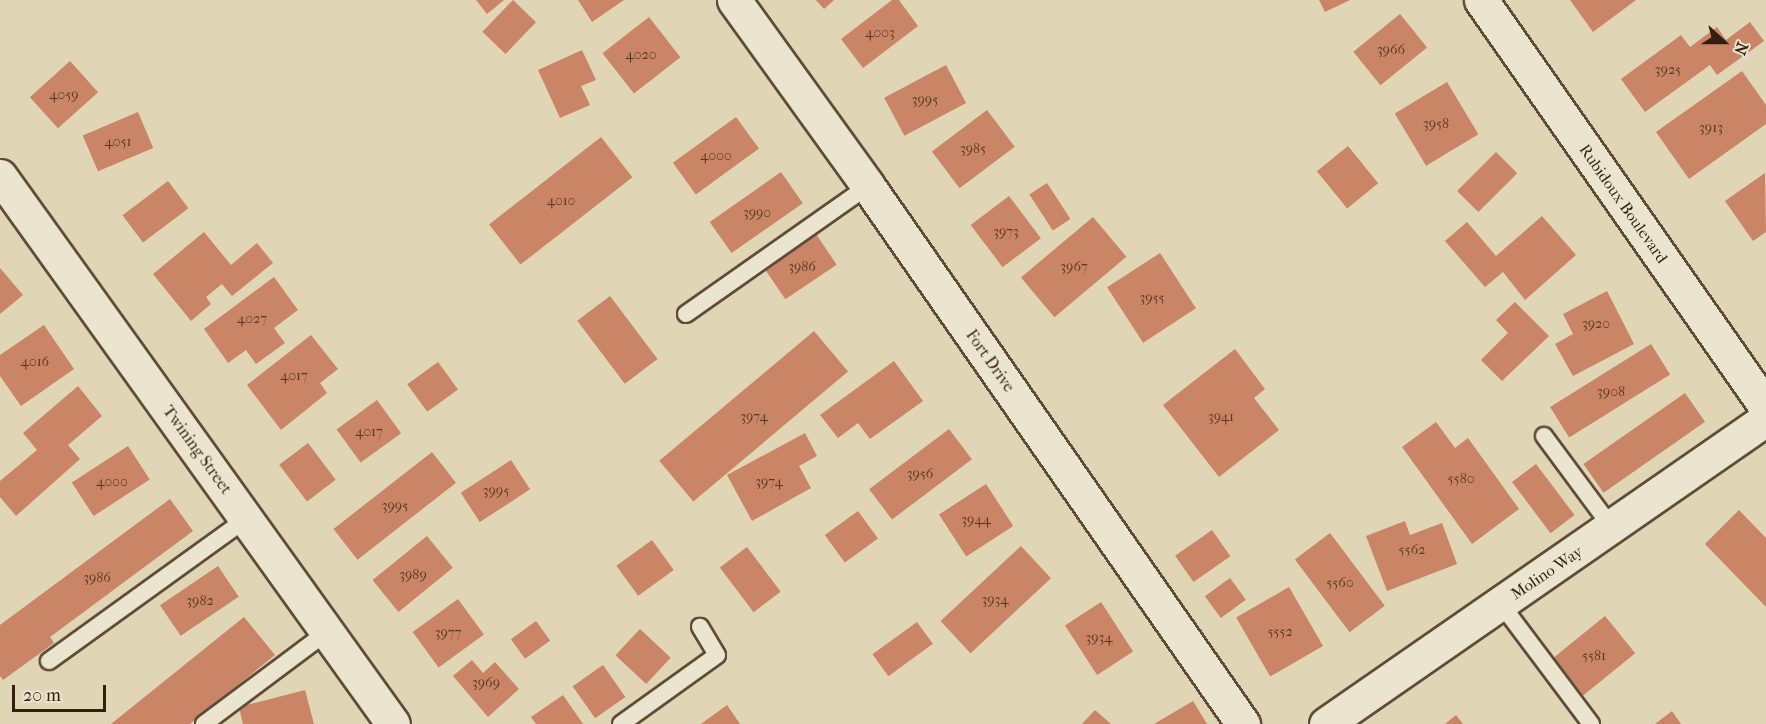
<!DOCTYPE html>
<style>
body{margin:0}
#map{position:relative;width:1766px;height:724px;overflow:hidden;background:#e0d5b4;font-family:"IM FELL French Canon",serif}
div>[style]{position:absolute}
.building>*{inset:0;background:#c98565;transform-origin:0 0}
.roads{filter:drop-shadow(2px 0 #5f4c38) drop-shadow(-2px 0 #5f4c38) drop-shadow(0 2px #5f4c38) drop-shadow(0 -2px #5f4c38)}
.service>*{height:16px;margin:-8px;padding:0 8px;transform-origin:8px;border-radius:8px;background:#ebe4ce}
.minor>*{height:33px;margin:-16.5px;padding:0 16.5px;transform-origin:16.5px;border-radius:16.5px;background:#ebe4ce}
.tertiary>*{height:33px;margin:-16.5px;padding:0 16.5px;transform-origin:16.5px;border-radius:16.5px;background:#ebe4ce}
span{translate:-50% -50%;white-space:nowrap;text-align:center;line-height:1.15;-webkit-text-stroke:6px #ebe4ce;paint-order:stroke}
.number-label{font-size:14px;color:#593824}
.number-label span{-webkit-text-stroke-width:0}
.street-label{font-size:16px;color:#341e0f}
.north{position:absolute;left:1694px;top:12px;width:60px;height:60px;-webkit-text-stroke:4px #ebe4ce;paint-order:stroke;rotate:111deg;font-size:16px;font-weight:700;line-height:24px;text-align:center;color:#341e0f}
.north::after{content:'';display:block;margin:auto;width:21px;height:27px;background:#341e0f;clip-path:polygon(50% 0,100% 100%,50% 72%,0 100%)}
.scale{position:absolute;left:12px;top:685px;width:94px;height:27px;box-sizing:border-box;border:3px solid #341e0f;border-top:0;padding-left:8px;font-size:18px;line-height:21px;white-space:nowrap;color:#341e0f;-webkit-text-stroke:4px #ebe4ce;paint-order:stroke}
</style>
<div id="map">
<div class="building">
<div style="clip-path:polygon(476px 0,504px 0,487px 14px)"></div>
<div style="left:513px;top:0;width:32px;height:44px;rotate:44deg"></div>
<div style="clip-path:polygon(578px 0,624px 0,592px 22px)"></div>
<div style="clip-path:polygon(816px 0,834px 0,824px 9px)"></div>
<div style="clip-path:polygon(892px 0,899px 0,918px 26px,863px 68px,841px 39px)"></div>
<div style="clip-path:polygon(1319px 0,1350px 0,1325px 12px)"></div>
<div style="clip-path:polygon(1570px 0,1636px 0,1593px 32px)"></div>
<div style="left:1400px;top:14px;width:43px;height:60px;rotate:51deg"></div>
<div style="left:649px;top:17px;width:51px;height:59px;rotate:52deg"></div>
<div style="clip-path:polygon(1750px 22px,1764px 41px,1717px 75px,1710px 65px,1645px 112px,1621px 79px,1681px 35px,1690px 47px,1717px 27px,1726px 40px)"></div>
<div style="clip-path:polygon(582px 50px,596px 80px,581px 86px,590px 105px,560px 118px,538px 70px)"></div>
<div style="left:70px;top:61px;width:42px;height:54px;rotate:48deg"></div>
<div style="left:946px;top:65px;width:43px;height:70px;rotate:62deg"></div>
<div style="clip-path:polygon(1742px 71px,1766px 105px,1766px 124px,1689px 179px,1656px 132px)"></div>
<div style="left:1447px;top:82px;width:61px;height:61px;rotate:59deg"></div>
<div style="left:987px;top:110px;width:46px;height:69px;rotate:53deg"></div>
<div style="left:138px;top:112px;width:39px;height:60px;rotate:67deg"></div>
<div style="left:736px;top:117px;width:39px;height:78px;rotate:54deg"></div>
<div style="left:601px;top:137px;width:51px;height:142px;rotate:52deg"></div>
<div style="left:1348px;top:146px;width:48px;height:40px;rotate:51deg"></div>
<div style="left:1496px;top:152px;width:30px;height:55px;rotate:45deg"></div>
<div style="left:781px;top:172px;width:38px;height:87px;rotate:55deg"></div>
<div style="clip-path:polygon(1765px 173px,1766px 232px,1753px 241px,1725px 201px)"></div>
<div style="left:168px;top:181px;width:34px;height:57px;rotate:53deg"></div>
<div style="left:1047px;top:183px;width:43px;height:21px;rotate:57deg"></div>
<div style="left:1009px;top:196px;width:53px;height:48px;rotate:53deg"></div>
<div style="clip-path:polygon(1542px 216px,1576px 255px,1525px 300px,1503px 272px,1485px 287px,1445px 241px,1467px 222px,1496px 256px)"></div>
<div style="left:1093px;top:217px;width:52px;height:94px;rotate:50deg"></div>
<div style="clip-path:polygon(204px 232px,231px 265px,257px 243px,273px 263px,232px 296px,222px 284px,206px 297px,211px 304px,191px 321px,153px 274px)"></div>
<div style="left:816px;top:234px;width:37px;height:62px;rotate:56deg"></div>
<div style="left:1160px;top:253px;width:66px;height:63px;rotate:57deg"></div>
<div style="clip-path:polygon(0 268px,23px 295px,0 314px)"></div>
<div style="clip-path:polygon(274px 277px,298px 310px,274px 328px,285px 343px,256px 364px,246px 350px,228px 363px,204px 329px)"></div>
<div style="clip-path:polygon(1607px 291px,1634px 344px,1573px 376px,1555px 344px,1573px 334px,1563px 314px)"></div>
<div style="left:610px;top:296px;width:79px;height:41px;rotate:53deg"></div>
<div style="clip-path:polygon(1515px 302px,1549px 336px,1502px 381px,1481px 360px,1508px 333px,1496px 320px)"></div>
<div style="clip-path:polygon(44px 325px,74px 369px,21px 406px,0 376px,0 355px)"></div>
<div style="left:814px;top:331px;width:53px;height:202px;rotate:50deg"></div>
<div style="clip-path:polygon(311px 335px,338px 369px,320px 383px,327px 393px,281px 430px,247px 385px)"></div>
<div style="left:1651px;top:344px;width:36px;height:119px;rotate:58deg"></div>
<div style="clip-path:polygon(1235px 349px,1265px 389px,1254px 398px,1279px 430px,1219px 477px,1163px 405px)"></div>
<div style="clip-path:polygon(894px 361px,923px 401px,870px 439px,858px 423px,838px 438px,820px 415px)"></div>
<div style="left:438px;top:362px;width:34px;height:38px;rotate:54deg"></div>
<div style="clip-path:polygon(78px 386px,102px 416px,68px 445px,80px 459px,16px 516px,0 497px,0 481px,37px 450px,23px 433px)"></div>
<div style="left:1685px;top:393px;width:35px;height:124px;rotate:55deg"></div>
<div style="left:377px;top:400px;width:41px;height:50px;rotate:54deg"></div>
<div style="clip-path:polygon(1436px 422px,1455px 448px,1468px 438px,1519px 509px,1472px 544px,1402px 447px)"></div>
<div style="left:949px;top:429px;width:38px;height:100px;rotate:53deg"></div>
<div style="clip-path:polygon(805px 433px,817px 456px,799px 466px,811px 488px,752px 521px,727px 475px)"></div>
<div style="left:308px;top:443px;width:46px;height:36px;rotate:53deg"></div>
<div style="left:128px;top:446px;width:40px;height:67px;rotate:57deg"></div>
<div style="left:432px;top:452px;width:39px;height:125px;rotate:52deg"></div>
<div style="left:511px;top:460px;width:35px;height:60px;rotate:57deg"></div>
<div style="left:1536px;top:464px;width:64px;height:30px;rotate:53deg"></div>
<div style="left:986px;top:484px;width:50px;height:56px;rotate:57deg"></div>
<div style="clip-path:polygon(170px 499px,193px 531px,50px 637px,54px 643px,3px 680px,0 676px,0 625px)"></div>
<div style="clip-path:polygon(1739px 510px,1766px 538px,1766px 607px,1705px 544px)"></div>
<div style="left:858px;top:511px;width:34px;height:41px;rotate:54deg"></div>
<div style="clip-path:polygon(1405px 521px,1410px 535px,1442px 523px,1457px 564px,1387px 591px,1366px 536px)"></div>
<div style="left:1212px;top:530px;width:32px;height:45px;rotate:55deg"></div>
<div style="left:1330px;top:533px;width:91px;height:44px;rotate:53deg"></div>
<div style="left:427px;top:536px;width:41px;height:70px;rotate:51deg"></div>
<div style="left:652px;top:540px;width:37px;height:44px;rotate:54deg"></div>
<div style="left:1021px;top:546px;width:44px;height:110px;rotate:47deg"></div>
<div style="left:747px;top:547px;width:56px;height:34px;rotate:53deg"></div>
<div style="left:218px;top:566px;width:37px;height:70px;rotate:56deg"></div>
<div style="left:1230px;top:578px;width:27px;height:31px;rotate:54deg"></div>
<div style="left:1289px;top:587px;width:68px;height:61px;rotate:60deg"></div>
<div style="left:458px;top:599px;width:44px;height:56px;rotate:54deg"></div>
<div style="left:1101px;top:602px;width:59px;height:43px;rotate:57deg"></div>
<div style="left:1605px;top:616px;width:48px;height:67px;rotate:51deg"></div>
<div style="clip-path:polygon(244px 617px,275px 655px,190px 724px,111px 724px)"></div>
<div style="left:536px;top:621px;width:24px;height:31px;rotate:54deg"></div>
<div style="left:917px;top:622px;width:27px;height:55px;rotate:54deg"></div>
<div style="left:640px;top:629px;width:42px;height:36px;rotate:43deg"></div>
<div style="clip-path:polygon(472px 660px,483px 673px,495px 662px,519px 689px,488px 717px,453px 676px)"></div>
<div style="left:603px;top:665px;width:39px;height:37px;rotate:55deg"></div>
<div style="clip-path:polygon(305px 690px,314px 724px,243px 724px,239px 707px)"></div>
<div style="clip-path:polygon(563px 695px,583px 724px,536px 724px,531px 717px)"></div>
<div style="clip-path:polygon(1193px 701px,1207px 724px,1154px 724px)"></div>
<div style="clip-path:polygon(727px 705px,740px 724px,701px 724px)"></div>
<div style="clip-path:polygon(1095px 710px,1111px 724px,1082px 724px)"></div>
<div style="clip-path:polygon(1672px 711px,1681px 724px,1655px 724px)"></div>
<div style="clip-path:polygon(1456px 715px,1463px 724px,1445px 724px)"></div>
</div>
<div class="roads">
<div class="service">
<div style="left:686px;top:314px;width:223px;rotate:-35.1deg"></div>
<div style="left:1544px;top:436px;width:114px;rotate:53.5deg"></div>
<div style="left:1501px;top:604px;width:150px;rotate:53.1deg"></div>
<div style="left:49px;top:661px;width:243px;rotate:-35.8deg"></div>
<div style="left:204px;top:724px;width:154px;rotate:-36.8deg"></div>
<div style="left:621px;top:724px;width:118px;rotate:-35.7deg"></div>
<div style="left:717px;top:655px;width:33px;rotate:-121deg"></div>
</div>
<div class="minor">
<div style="left:734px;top:0;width:229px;rotate:54.2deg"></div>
<div style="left:868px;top:186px;width:656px;rotate:55.12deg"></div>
<div style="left:0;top:176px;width:674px;rotate:54.35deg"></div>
<div style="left:1326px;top:724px;width:535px;rotate:-34.73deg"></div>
</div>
<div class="tertiary">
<div style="left:1481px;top:0;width:497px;rotate:55deg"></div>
</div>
</div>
<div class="number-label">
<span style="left:880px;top:33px">4003</span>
<span style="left:1391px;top:50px">3966</span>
<span style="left:641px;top:55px">4020</span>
<span style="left:1668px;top:70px">3925</span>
<span style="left:64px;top:95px">4059</span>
<span style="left:925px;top:100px">3995</span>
<span style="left:1436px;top:124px">3958</span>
<span style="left:1711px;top:128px">3913</span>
<span style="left:118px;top:142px">4051</span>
<span style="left:973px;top:149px">3985</span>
<span style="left:716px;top:156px">4000</span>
<span style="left:561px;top:201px">4010</span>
<span style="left:757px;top:213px">3990</span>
<span style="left:1006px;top:232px">3973</span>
<span style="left:802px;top:267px">3986</span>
<span style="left:1074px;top:267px">3967</span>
<span style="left:1152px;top:298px">3955</span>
<span style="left:252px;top:319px">4027</span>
<span style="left:1596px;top:324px">3920</span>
<span style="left:35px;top:362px">4016</span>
<span style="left:294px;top:376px">4017</span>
<span style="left:1611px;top:392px">3908</span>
<span style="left:754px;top:417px">3974</span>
<span style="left:1221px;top:417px">3941</span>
<span style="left:369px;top:432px">4017</span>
<span style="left:920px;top:474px">3956</span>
<span style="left:1461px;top:479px">5580</span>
<span style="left:112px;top:482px">4000</span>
<span style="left:769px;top:482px">3974</span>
<span style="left:496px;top:491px">3995</span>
<span style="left:395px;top:506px">3995</span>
<span style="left:976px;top:520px">3944</span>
<span style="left:1412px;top:550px">5562</span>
<span style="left:413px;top:575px">3989</span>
<span style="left:97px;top:578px">3986</span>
<span style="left:1340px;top:583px">5560</span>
<span style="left:995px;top:600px">3934</span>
<span style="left:200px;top:601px">3982</span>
<span style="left:1280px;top:632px">5552</span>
<span style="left:448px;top:633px">3977</span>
<span style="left:1099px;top:638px">3934</span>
<span style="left:1594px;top:656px">5581</span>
<span style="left:486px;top:683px">3969</span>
</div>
<div class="street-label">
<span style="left:1623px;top:204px;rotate:55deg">Rubidoux Boulevard</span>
<span style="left:990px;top:361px;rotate:55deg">Fort Drive</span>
<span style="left:197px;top:450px;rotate:54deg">Twining Street</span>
<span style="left:1547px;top:573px;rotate:-34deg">Molino Way</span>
</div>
<div class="north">N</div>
<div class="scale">20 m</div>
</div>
